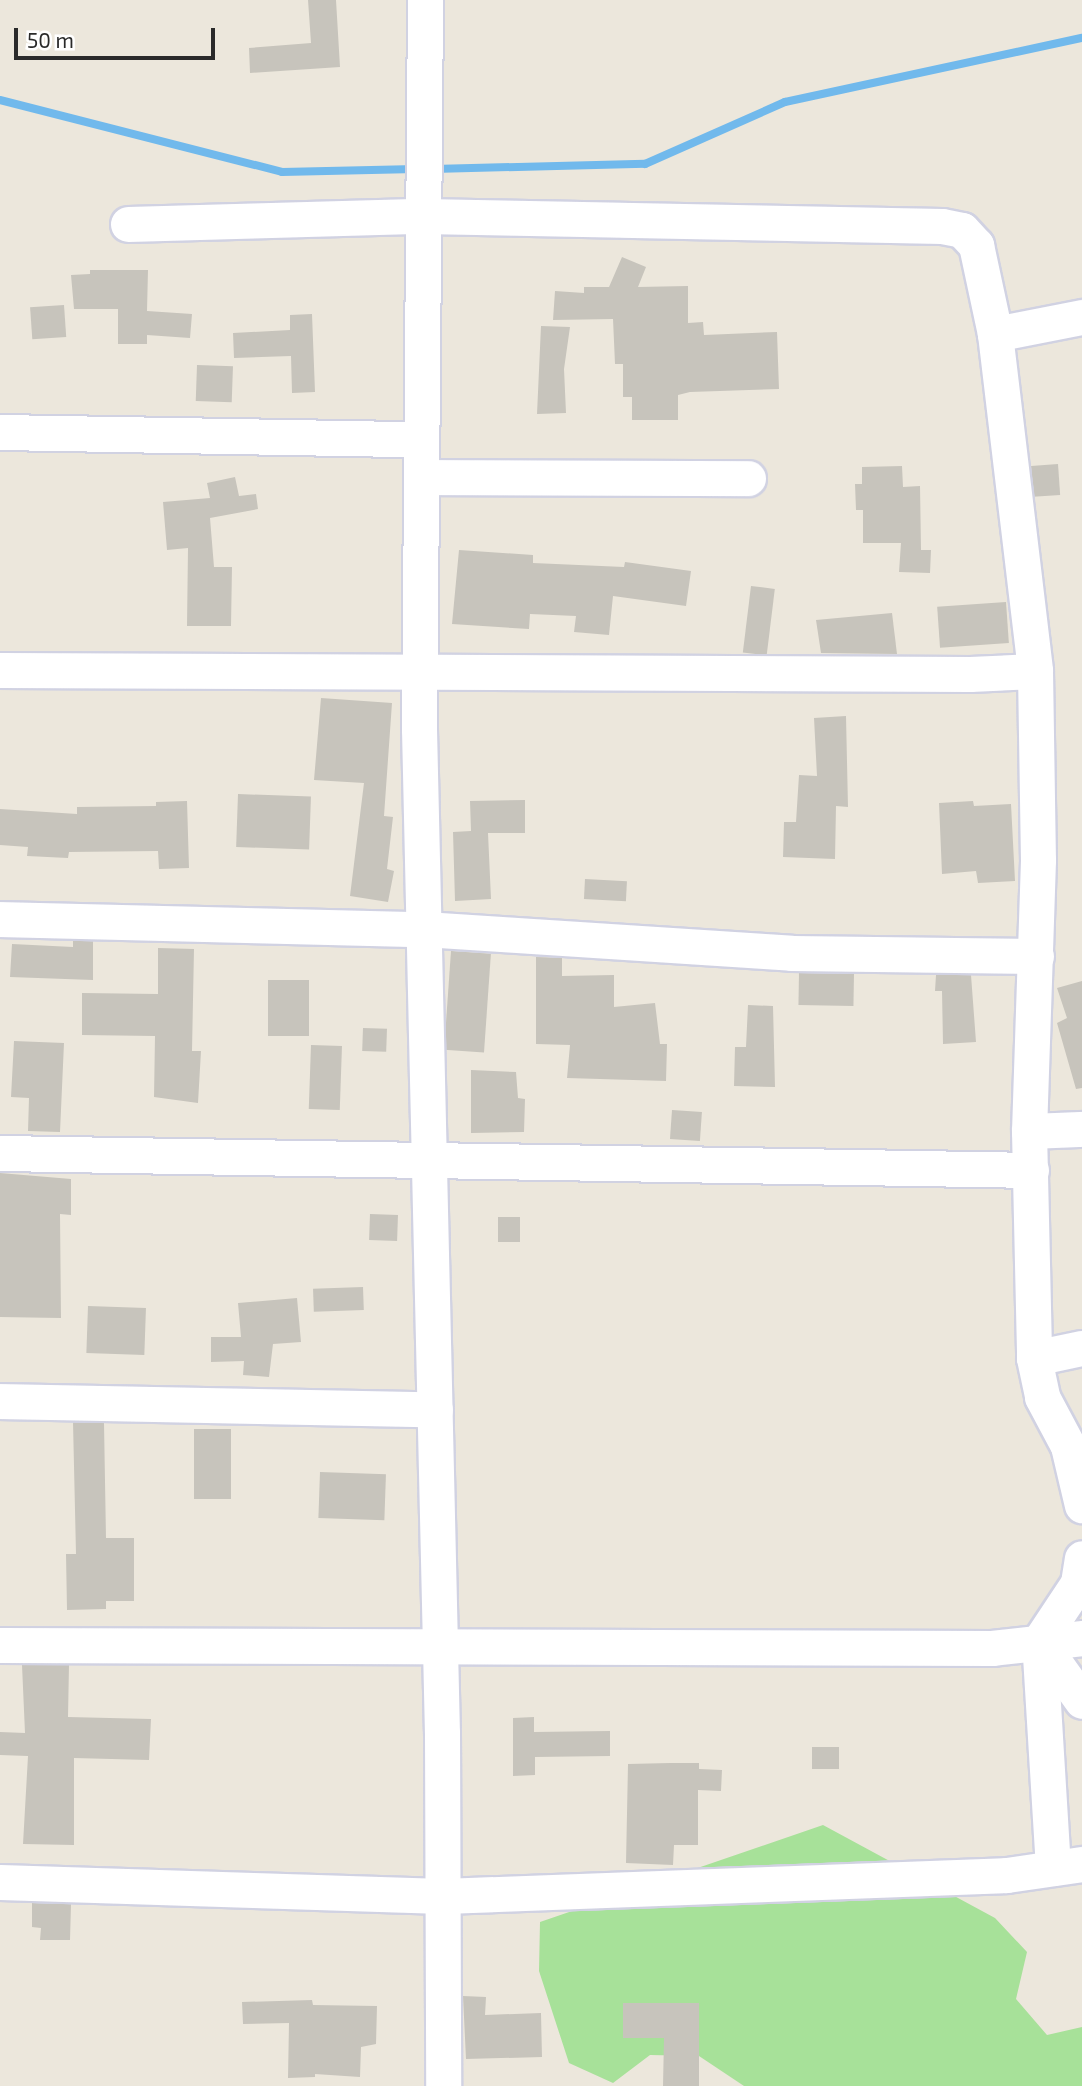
<!DOCTYPE html>
<style>
body{margin:0}
#map{position:relative;width:1082px;height:2086px;overflow:hidden;background:#ece7dc;font-family:"Exo 2",sans-serif}
div>[style]{position:absolute}
.green>*{inset:0;background:#a7e199}
.stream>*{height:8px;margin:-4px;padding:0 4px;transform-origin:4px;border-radius:4px;background:#71b9ec}
.building>*{inset:0;background:#c7c4bc;transform-origin:0 0}
.roads{filter:drop-shadow(2px 0 #d1d2e2) drop-shadow(-2px 0 #d1d2e2) drop-shadow(0 2px #d1d2e2) drop-shadow(0 -2px #d1d2e2)}
.minor>*{height:35px;margin:-17.5px;padding:0 17.5px;transform-origin:17.5px;border-radius:17.5px;background:#fff}
span{translate:-50% -50%;white-space:nowrap;text-align:center;line-height:1.15;-webkit-text-stroke:5px #fff;paint-order:stroke}
.scale{position:absolute;left:14px;top:28px;width:201px;height:32px;box-sizing:border-box;border:4px solid #2a2a2a;border-top:0;padding-left:9px;font-size:21px;line-height:24px;white-space:nowrap;color:#2a2a2a;-webkit-text-stroke:5px #fff;paint-order:stroke}
</style>
<div id="map">
<div class="green">
<div style="clip-path:polygon(823px 1825px,995px 1918px,1027px 1952px,1016px 1999px,1047px 2035px,1082px 2027px,1082px 2086px,744px 2086px,699px 2056px,650px 2055px,613px 2083px,569px 2063px,539px 1971px,540px 1922px)"></div>
</div>
<div class="stream">
<div style="left:0;top:100px;width:291px;rotate:14.3deg"></div>
<div style="left:282px;top:172px;width:134px;rotate:-1.3deg"></div>
<div style="left:433px;top:169px;width:212px;rotate:-1.4deg"></div>
<div style="left:645px;top:164px;width:153px;rotate:-23.9deg"></div>
<div style="left:785px;top:102px;width:304px;rotate:-12.2deg"></div>
</div>
<div class="building">
<div style="clip-path:polygon(308px 0,336px 0,340px 67px,250px 73px,249px 48px,311px 43px)"></div>
<div style="clip-path:polygon(622px 257px,646px 267px,638px 287px,688px 286px,688px 323px,703px 322px,704px 335px,777px 332px,779px 389px,690px 392px,678px 395px,678px 420px,632px 420px,632px 397px,623px 397px,623px 364px,615px 364px,613px 319px,553px 320px,555px 291px,584px 293px,584px 287px,609px 287px)"></div>
<div style="clip-path:polygon(90px 270px,148px 270px,147px 311px,192px 314px,190px 338px,147px 335px,147px 344px,118px 344px,118px 309px,74px 309px,71px 275px,90px 274px)"></div>
<div style="left:64px;top:305px;width:32px;height:34px;rotate:86deg"></div>
<div style="clip-path:polygon(312px 314px,315px 392px,292px 393px,291px 356px,234px 358px,233px 333px,290px 330px,290px 315px)"></div>
<div style="clip-path:polygon(541px 326px,570px 327px,564px 369px,566px 413px,537px 414px)"></div>
<div style="left:197px;top:365px;width:36px;height:36px;rotate:2deg"></div>
<div style="left:1058px;top:464px;width:31px;height:27px;rotate:86deg"></div>
<div style="clip-path:polygon(902px 466px,903px 487px,920px 486px,921px 550px,931px 550px,930px 573px,899px 572px,901px 543px,863px 543px,863px 510px,856px 510px,855px 484px,862px 484px,862px 467px)"></div>
<div style="clip-path:polygon(235px 477px,239px 496px,256px 494px,258px 509px,210px 518px,214px 567px,232px 567px,231px 626px,187px 626px,188px 548px,167px 550px,163px 502px,210px 498px,207px 483px)"></div>
<div style="clip-path:polygon(459px 550px,533px 555px,533px 563px,624px 567px,625px 562px,691px 571px,686px 606px,613px 596px,609px 635px,574px 632px,576px 616px,530px 614px,529px 629px,452px 624px)"></div>
<div style="left:751px;top:586px;width:24px;height:67px;rotate:7deg"></div>
<div style="left:1006px;top:602px;width:41px;height:69px;rotate:86deg"></div>
<div style="clip-path:polygon(892px 613px,897px 654px,821px 653px,816px 620px)"></div>
<div style="clip-path:polygon(321px 698px,392px 703px,384px 816px,393px 817px,387px 869px,394px 871px,388px 902px,350px 896px,364px 783px,314px 780px)"></div>
<div style="clip-path:polygon(846px 716px,848px 807px,836px 806px,835px 859px,783px 857px,784px 822px,796px 822px,799px 775px,817px 776px,814px 718px)"></div>
<div style="left:238px;top:794px;width:73px;height:53px;rotate:2deg"></div>
<div style="clip-path:polygon(525px 800px,525px 833px,488px 833px,491px 899px,455px 901px,453px 832px,471px 831px,470px 801px)"></div>
<div style="clip-path:polygon(187px 801px,189px 868px,159px 869px,158px 851px,69px 852px,68px 858px,27px 856px,28px 847px,0 845px,0 809px,77px 814px,77px 807px,156px 806px,156px 802px)"></div>
<div style="clip-path:polygon(973px 801px,974px 806px,1011px 804px,1015px 881px,978px 883px,976px 871px,942px 874px,939px 803px)"></div>
<div style="left:585px;top:879px;width:42px;height:20px;rotate:3deg"></div>
<div style="clip-path:polygon(73px 941px,93px 941px,93px 980px,10px 977px,12px 944px,73px 947px)"></div>
<div style="clip-path:polygon(158px 948px,194px 949px,192px 1051px,201px 1051px,198px 1103px,154px 1097px,155px 1036px,82px 1035px,82px 993px,158px 994px)"></div>
<div style="left:451px;top:951px;width:40px;height:99px;rotate:4deg"></div>
<div style="clip-path:polygon(536px 957px,562px 958px,562px 976px,614px 975px,614px 1007px,655px 1003px,660px 1044px,667px 1044px,666px 1081px,567px 1078px,570px 1045px,536px 1044px)"></div>
<div style="left:799px;top:973px;width:55px;height:32px;rotate:1deg"></div>
<div style="clip-path:polygon(936px 975px,971px 975px,976px 1042px,943px 1044px,942px 991px,935px 991px)"></div>
<div style="left:268px;top:980px;width:41px;height:56px"></div>
<div style="clip-path:polygon(1082px 981px,1082px 1088px,1076px 1089px,1057px 1023px,1067px 1018px,1057px 988px)"></div>
<div style="clip-path:polygon(748px 1005px,773px 1006px,775px 1087px,734px 1086px,735px 1047px,746px 1047px)"></div>
<div style="left:363px;top:1028px;width:24px;height:23px;rotate:2deg"></div>
<div style="clip-path:polygon(14px 1041px,64px 1043px,60px 1132px,28px 1131px,29px 1098px,11px 1097px)"></div>
<div style="left:311px;top:1045px;width:31px;height:64px;rotate:2deg"></div>
<div style="clip-path:polygon(471px 1070px,516px 1072px,518px 1098px,525px 1099px,524px 1132px,471px 1133px)"></div>
<div style="left:672px;top:1110px;width:30px;height:29px;rotate:4deg"></div>
<div style="clip-path:polygon(0 1173px,71px 1179px,71px 1215px,60px 1214px,61px 1318px,0 1317px)"></div>
<div style="left:370px;top:1214px;width:28px;height:26px;rotate:2deg"></div>
<div style="left:498px;top:1217px;width:22px;height:25px"></div>
<div style="left:363px;top:1287px;width:23px;height:50px;rotate:88deg"></div>
<div style="clip-path:polygon(297px 1298px,301px 1342px,273px 1344px,269px 1377px,243px 1375px,244px 1361px,211px 1362px,211px 1337px,241px 1337px,238px 1303px)"></div>
<div style="left:88px;top:1306px;width:58px;height:47px;rotate:2deg"></div>
<div style="clip-path:polygon(73px 1422px,104px 1423px,106px 1538px,134px 1538px,134px 1601px,106px 1601px,106px 1609px,67px 1610px,66px 1554px,76px 1554px)"></div>
<div style="left:194px;top:1429px;width:37px;height:70px"></div>
<div style="left:320px;top:1472px;width:66px;height:46px;rotate:2deg"></div>
<div style="clip-path:polygon(22px 1665px,69px 1665px,68px 1717px,151px 1719px,149px 1760px,74px 1758px,74px 1845px,23px 1844px,28px 1756px,0 1755px,0 1732px,25px 1733px)"></div>
<div style="clip-path:polygon(534px 1717px,534px 1732px,610px 1731px,610px 1756px,535px 1757px,535px 1775px,513px 1776px,513px 1718px)"></div>
<div style="left:812px;top:1747px;width:27px;height:22px"></div>
<div style="clip-path:polygon(670px 1763px,699px 1763px,699px 1769px,722px 1770px,721px 1791px,698px 1790px,698px 1845px,674px 1845px,673px 1865px,626px 1863px,628px 1764px)"></div>
<div style="clip-path:polygon(32px 1903px,71px 1904px,70px 1940px,40px 1940px,41px 1928px,32px 1927px)"></div>
<div style="clip-path:polygon(463px 1996px,486px 1997px,485px 2015px,541px 2013px,542px 2057px,466px 2059px)"></div>
<div style="clip-path:polygon(312px 2000px,313px 2005px,377px 2006px,376px 2044px,361px 2047px,360px 2077px,315px 2074px,315px 2077px,288px 2078px,289px 2023px,243px 2024px,242px 2002px)"></div>
<div style="clip-path:polygon(623px 2003px,699px 2003px,699px 2086px,663px 2086px,664px 2038px,623px 2038px)"></div>
</div>
<div class="roads">
<div class="minor">
<div style="left:425px;top:0;width:729px;rotate:90.47deg"></div>
<div style="left:419px;top:729px;width:1004px;rotate:88.69deg"></div>
<div style="left:442px;top:1733px;width:353px;rotate:89.8deg"></div>
<div style="left:128px;top:224px;width:295px;rotate:-1.6deg"></div>
<div style="left:423px;top:216px;width:519px;rotate:1.1deg"></div>
<div style="left:942px;top:226px;width:20px;rotate:11deg"></div>
<div style="left:962px;top:230px;width:21px;rotate:47deg"></div>
<div style="left:976px;top:245px;width:91px;rotate:77.9deg"></div>
<div style="left:995px;top:334px;width:339px;rotate:83.2deg"></div>
<div style="left:1035px;top:671px;width:189px;rotate:89.1deg"></div>
<div style="left:1038px;top:860px;width:271px;rotate:91.9deg"></div>
<div style="left:1029px;top:1131px;width:227px;rotate:88.7deg"></div>
<div style="left:1034px;top:1358px;width:40px;rotate:78deg"></div>
<div style="left:1042px;top:1397px;width:55px;rotate:62deg"></div>
<div style="left:1068px;top:1446px;width:61px;rotate:76.7deg"></div>
<div style="left:995px;top:334px;width:89px;rotate:-11.1deg"></div>
<div style="left:0;top:432px;width:421px;rotate:1deg"></div>
<div style="left:421px;top:477px;width:327px;rotate:0.2deg"></div>
<div style="left:0;top:670px;width:970px;rotate:0.24deg"></div>
<div style="left:970px;top:674px;width:65px;rotate:-2.6deg"></div>
<div style="left:0;top:919px;width:424px;rotate:1.4deg"></div>
<div style="left:424px;top:929px;width:368px;rotate:3.7deg"></div>
<div style="left:791px;top:953px;width:245px;rotate:0.7deg"></div>
<div style="left:1029px;top:1131px;width:53px;rotate:-2.2deg"></div>
<div style="left:0;top:1153px;width:1031px;rotate:0.94deg"></div>
<div style="left:1034px;top:1358px;width:49px;rotate:-11.8deg"></div>
<div style="left:0;top:1401px;width:435px;rotate:1.1deg"></div>
<div style="left:1040px;top:1642px;width:72px;rotate:54.6deg"></div>
<div style="left:0;top:1645px;width:992px;rotate:0.17deg"></div>
<div style="left:992px;top:1648px;width:91px;rotate:-6.3deg"></div>
<div style="left:1053px;top:1868px;width:226px;rotate:-93.5deg"></div>
<div style="left:1039px;top:1642px;width:71px;rotate:-56.5deg"></div>
<div style="left:1078px;top:1583px;width:25px;rotate:-81deg"></div>
<div style="left:0;top:1882px;width:443px;rotate:1.8deg"></div>
<div style="left:443px;top:1896px;width:564px;rotate:-2.13deg"></div>
<div style="left:1007px;top:1875px;width:76px;rotate:-8.3deg"></div>
</div>
</div>
<div class="scale">50 m</div>
</div>
